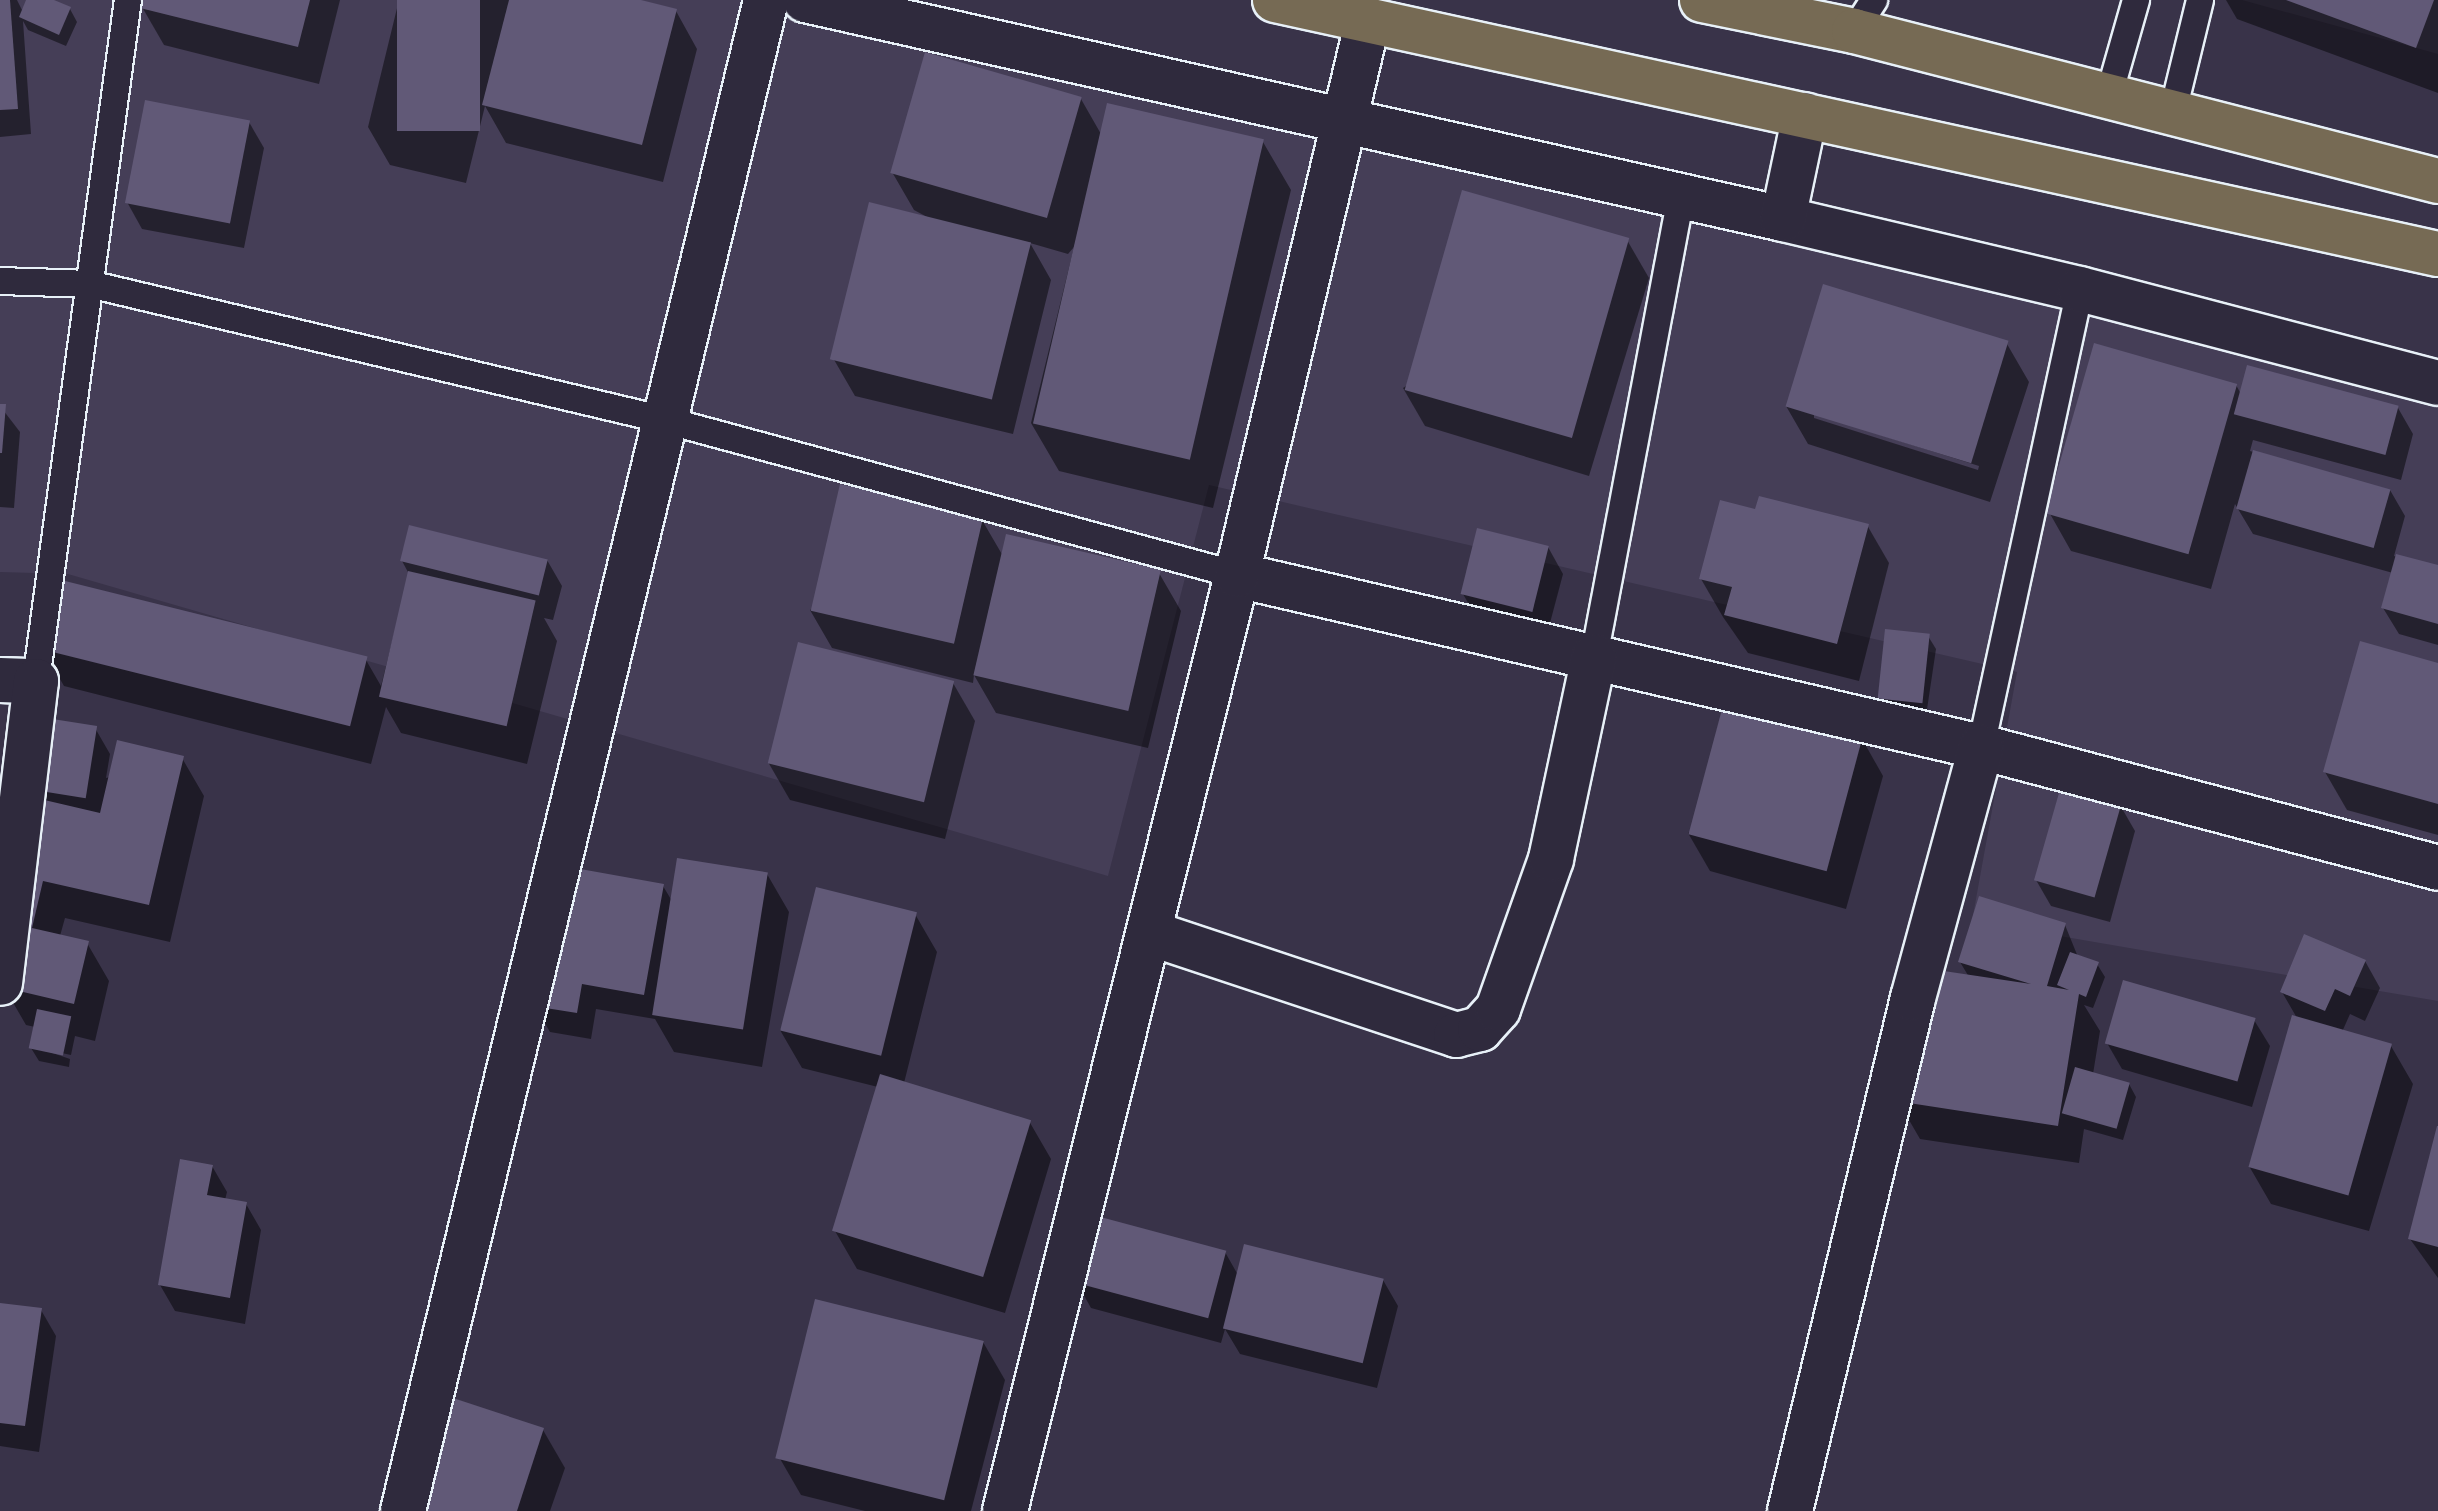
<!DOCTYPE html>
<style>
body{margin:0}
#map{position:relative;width:2438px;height:1511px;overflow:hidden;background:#393349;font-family:Sriracha,sans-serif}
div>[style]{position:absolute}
.built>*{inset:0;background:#453e57}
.shadow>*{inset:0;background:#0007}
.building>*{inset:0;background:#615977;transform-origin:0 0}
.roads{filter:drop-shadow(2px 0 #e8f1f8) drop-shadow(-2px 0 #e8f1f8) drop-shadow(0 2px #e8f1f8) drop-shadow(0 -2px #e8f1f8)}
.lane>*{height:26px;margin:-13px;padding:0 13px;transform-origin:13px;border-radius:13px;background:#2f2a3d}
.street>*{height:44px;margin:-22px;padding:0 22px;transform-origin:22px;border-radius:22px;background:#2f2a3d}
.highway>*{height:44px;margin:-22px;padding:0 22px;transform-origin:22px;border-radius:22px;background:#766a54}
span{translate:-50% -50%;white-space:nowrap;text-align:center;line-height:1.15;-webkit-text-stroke:6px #2f2a3d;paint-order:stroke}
</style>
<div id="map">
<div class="built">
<div style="clip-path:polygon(0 0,771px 0,1279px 111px,2438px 398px,2438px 1001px,1972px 921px,2017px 672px,1209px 485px,1108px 876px,68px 574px,0 572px)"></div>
<div style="clip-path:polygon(2242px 0,2438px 0,2438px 54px)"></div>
</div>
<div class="shadow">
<div style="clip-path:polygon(0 0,17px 0,23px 12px,28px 0,48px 0,70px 9px,77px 22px,66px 46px,28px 30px,23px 21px,31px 134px,0 137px)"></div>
<div style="clip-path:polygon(144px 0,340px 0,319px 84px,164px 45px,142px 7px)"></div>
<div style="clip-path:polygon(399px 0,633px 0,676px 11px,697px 49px,663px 182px,506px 143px,485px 106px,466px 183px,390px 165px,368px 127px)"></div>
<div style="clip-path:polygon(2226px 0,2438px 0,2438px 93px,2237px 19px)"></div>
<div style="clip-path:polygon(1081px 99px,1101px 134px,1263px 142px,1291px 190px,1213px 508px,1059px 471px,1031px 423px,1074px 247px,1068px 254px,1030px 243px,1051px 280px,1013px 434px,855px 396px,833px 358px,929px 218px,914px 210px,892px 172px)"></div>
<div style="clip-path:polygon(249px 122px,264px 148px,244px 248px,142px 229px,127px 202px)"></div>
<div style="clip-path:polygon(1627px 240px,1649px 278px,1589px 476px,1425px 426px,1403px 388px)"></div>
<div style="clip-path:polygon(evenodd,2007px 344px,2029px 382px,1990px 502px,1808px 444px,1786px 406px,2007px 344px,1814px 414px,1979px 466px,1978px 470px,1814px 418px,1814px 414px)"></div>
<div style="clip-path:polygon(2236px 385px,2241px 394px,2398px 408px,2413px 434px,2401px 480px,2253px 440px,2250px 451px,2390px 490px,2405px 516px,2394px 556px,2438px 568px,2438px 645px,2399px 634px,2383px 608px,2393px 573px,2253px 534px,2235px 504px,2211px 589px,2071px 551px,2049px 512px)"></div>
<div style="clip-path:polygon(0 406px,20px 432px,14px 508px,0 507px)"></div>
<div style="clip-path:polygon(1757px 511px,1867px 525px,1889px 563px,1859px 681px,1748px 653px,1723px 617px,1701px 579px)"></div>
<div style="clip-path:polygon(982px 520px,1003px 556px,1159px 573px,1181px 611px,1148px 748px,996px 713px,974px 675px,973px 683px,832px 648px,810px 610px)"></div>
<div style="clip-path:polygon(1548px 547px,1563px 574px,1546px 638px,1478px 620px,1463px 594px)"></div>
<div style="clip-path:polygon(547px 560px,562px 586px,553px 620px,544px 618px,557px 641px,527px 764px,401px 733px,386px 707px,371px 764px,64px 686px,42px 648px,366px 660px,381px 686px,409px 574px,402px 561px)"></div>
<div style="clip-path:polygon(1928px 636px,1936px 649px,1926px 716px,1884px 711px,1877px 698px)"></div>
<div style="clip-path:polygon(2438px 665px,2438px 835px,2347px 810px,2325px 772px)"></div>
<div style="clip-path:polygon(953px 683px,975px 721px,945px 839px,790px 800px,768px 762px)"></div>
<div style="clip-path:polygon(95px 728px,110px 754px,106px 778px,182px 758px,204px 796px,170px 942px,65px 918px,60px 936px,87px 943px,109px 981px,95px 1041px,75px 1036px,71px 1055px,38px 1048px,70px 1059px,69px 1067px,39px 1061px,31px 1048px,35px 1027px,26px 1025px,4px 987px,24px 798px)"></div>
<div style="clip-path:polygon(1861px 737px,1883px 776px,1846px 909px,1710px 871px,1688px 833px)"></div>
<div style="clip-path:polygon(2120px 805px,2135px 831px,2110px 922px,2051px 906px,2036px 880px)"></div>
<div style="clip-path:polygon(767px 874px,789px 912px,762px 1067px,674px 1052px,655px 1019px,596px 1009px,591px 1039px,550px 1032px,535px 1006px,663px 886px,672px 901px)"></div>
<div style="clip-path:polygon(915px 914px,937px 952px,904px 1083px,1029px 1121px,1051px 1159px,1005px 1313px,857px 1269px,835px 1231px,878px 1087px,802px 1068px,780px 1030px)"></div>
<div style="clip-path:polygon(2065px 925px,2078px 957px,2097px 964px,2105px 977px,2093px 1008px,2084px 1005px,2100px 1031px,2093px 1074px,2129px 1084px,2136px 1097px,2123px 1140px,2084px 1129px,2079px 1163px,1920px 1139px,1898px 1101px,1969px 977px,1960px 962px)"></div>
<div style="clip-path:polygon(2365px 961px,2380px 988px,2365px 1021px,2350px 1014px,2342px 1032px,2391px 1046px,2413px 1084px,2369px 1231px,2271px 1204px,2249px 1166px,2297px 1018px,2282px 992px)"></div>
<div style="clip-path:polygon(2254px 1020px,2270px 1046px,2252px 1107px,2122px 1069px,2107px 1043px)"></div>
<div style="clip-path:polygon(2438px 1130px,2438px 1278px,2410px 1239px)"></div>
<div style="clip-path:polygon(212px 1166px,227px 1192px,225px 1200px,246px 1204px,261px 1230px,245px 1324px,175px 1311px,160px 1285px)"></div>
<div style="clip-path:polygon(1225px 1252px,1238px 1275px,1383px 1280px,1398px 1306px,1377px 1388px,1240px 1354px,1225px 1329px,1221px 1343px,1091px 1308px,1076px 1281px)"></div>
<div style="clip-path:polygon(0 1305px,41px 1310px,56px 1336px,39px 1452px,0 1446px)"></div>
<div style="clip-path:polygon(983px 1342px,1005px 1380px,971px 1511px,865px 1511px,801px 1495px,779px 1457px)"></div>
<div style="clip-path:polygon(543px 1430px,565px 1468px,550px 1511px,413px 1511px)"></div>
</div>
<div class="building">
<div style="clip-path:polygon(0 0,10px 0,18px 109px,0 110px)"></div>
<div style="clip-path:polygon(26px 0,54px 0,71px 7px,59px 35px,19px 17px)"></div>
<div style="clip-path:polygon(142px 0,310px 0,298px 47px,140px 8px)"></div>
<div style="left:397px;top:0;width:83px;height:131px"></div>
<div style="clip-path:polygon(509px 0,641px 0,677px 9px,642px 145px,482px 105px)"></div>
<div style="clip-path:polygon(2286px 0,2434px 0,2416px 48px)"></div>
<div style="left:925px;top:52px;width:163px;height:126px;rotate:16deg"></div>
<div style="left:145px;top:100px;width:107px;height:105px;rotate:11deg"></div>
<div style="left:1107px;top:103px;width:161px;height:329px;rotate:13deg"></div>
<div style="left:1462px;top:190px;width:174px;height:208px;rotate:16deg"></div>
<div style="left:869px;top:202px;width:167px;height:162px;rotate:14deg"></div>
<div style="left:1823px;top:284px;width:194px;height:128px;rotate:17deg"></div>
<div style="left:2094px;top:343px;width:149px;height:177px;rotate:16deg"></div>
<div style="left:2247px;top:365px;width:157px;height:51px;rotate:15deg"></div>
<div style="clip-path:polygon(0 404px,6px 404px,2px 453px,0 453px)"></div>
<div style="left:2253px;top:450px;width:143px;height:61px;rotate:16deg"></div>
<div style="left:840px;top:484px;width:147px;height:130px;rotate:13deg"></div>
<div style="clip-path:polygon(1759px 496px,1869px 524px,1837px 644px,1724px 615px,1732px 587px,1699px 579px,1720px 500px,1755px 509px)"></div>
<div style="left:409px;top:525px;width:143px;height:37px;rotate:14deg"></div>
<div style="left:1477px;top:528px;width:74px;height:68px;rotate:14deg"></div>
<div style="left:1006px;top:534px;width:159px;height:145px;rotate:13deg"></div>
<div style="clip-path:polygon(2396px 554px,2438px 565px,2438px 624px,2381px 608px)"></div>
<div style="left:408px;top:571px;width:131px;height:129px;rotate:13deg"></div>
<div style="left:57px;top:579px;width:320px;height:72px;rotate:14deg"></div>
<div style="left:1885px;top:629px;width:45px;height:70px;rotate:6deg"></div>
<div style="clip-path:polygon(2360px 641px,2438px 663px,2438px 804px,2323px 772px)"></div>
<div style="left:798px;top:642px;width:161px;height:125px;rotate:14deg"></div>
<div style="left:1725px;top:698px;width:143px;height:141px;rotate:15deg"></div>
<div style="left:27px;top:715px;width:71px;height:73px;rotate:9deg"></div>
<div style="clip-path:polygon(117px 740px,184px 756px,149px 905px,43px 881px,32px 928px,89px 941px,74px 1004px,2px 987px,23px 795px,100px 813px)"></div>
<div style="left:2061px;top:786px;width:63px;height:98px;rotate:16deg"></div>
<div style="left:677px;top:858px;width:92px;height:159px;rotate:9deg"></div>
<div style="clip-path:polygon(558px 865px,664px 884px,644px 995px,582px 984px,577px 1013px,533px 1006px)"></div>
<div style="left:816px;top:887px;width:104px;height:148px;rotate:14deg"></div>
<div style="clip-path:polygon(1979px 896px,2066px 923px,2047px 986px,2069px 990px,2057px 985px,2070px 952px,2099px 962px,2086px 997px,2079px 994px,2058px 1126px,1896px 1101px,1917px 967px,2031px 984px,1958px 962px)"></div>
<div style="clip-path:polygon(2304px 934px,2366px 960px,2350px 996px,2335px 989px,2325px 1011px,2280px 992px)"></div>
<div style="left:2123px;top:980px;width:138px;height:66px;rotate:16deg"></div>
<div style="left:37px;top:1009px;width:35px;height:40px;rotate:12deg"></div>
<div style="left:2292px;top:1015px;width:104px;height:158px;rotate:16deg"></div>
<div style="left:2075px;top:1067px;width:57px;height:48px;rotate:16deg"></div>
<div style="left:880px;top:1074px;width:158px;height:164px;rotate:17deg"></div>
<div style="clip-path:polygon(2437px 1126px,2438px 1126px,2438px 1247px,2408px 1239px)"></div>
<div style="clip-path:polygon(180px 1159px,213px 1165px,207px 1195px,247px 1202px,230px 1298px,158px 1285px)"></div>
<div style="left:1093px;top:1215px;width:138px;height:70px;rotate:15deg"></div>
<div style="left:1244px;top:1244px;width:144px;height:87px;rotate:14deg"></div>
<div style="left:815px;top:1299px;width:174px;height:164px;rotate:14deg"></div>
<div style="clip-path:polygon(0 1303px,42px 1308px,25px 1426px,0 1423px)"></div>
<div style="clip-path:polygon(450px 1397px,544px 1428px,517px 1511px,411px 1511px)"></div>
</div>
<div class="roads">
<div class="lane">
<div style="left:1854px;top:31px;width:37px;rotate:-57deg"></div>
<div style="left:2109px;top:95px;width:99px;rotate:-74.1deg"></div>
<div style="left:2173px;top:111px;width:114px;rotate:-76.3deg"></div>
<div style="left:0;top:281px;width:89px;rotate:1.9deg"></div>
<div style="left:89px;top:284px;width:592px;rotate:13.28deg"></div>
<div style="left:665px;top:420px;width:593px;rotate:15.16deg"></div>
<div style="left:1594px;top:657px;width:469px;rotate:-79.3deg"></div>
<div style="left:36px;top:681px;width:687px;rotate:-82.31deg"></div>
<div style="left:1981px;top:747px;width:469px;rotate:-77.8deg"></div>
</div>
<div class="street">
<div style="left:805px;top:0;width:1002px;rotate:12.62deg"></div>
<div style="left:1783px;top:219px;width:305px;rotate:13.3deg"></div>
<div style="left:2080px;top:289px;width:370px;rotate:14.7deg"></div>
<div style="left:1783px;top:219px;width:106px;rotate:-78.1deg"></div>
<div style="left:1237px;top:575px;width:764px;rotate:13.02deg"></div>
<div style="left:1981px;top:747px;width:473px;rotate:14.8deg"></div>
<div style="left:0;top:680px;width:36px;rotate:2deg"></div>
<div style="left:36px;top:681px;width:304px;rotate:96.8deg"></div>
<div style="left:1150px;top:933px;width:323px;rotate:18.4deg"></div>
<div style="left:1456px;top:1035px;width:25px;rotate:-14deg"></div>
<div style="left:1480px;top:1029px;width:27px;rotate:-48deg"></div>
<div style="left:1498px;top:1009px;width:159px;rotate:-70.5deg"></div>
<div style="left:1551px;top:859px;width:207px;rotate:-78deg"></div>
<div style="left:403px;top:1511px;width:1554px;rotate:-76.49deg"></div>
<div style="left:1005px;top:1511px;width:964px;rotate:-76.08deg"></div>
<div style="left:1237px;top:575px;width:570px;rotate:-76.72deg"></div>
<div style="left:1790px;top:1511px;width:528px;rotate:-76.52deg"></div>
<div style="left:1913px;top:998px;width:260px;rotate:-74.8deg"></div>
</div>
<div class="highway">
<div style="left:1275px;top:0;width:1190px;rotate:12.32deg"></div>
<div style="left:1702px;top:0;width:155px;rotate:11.5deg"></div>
<div style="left:1854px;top:31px;width:603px;rotate:14.4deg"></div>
</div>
</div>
</div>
